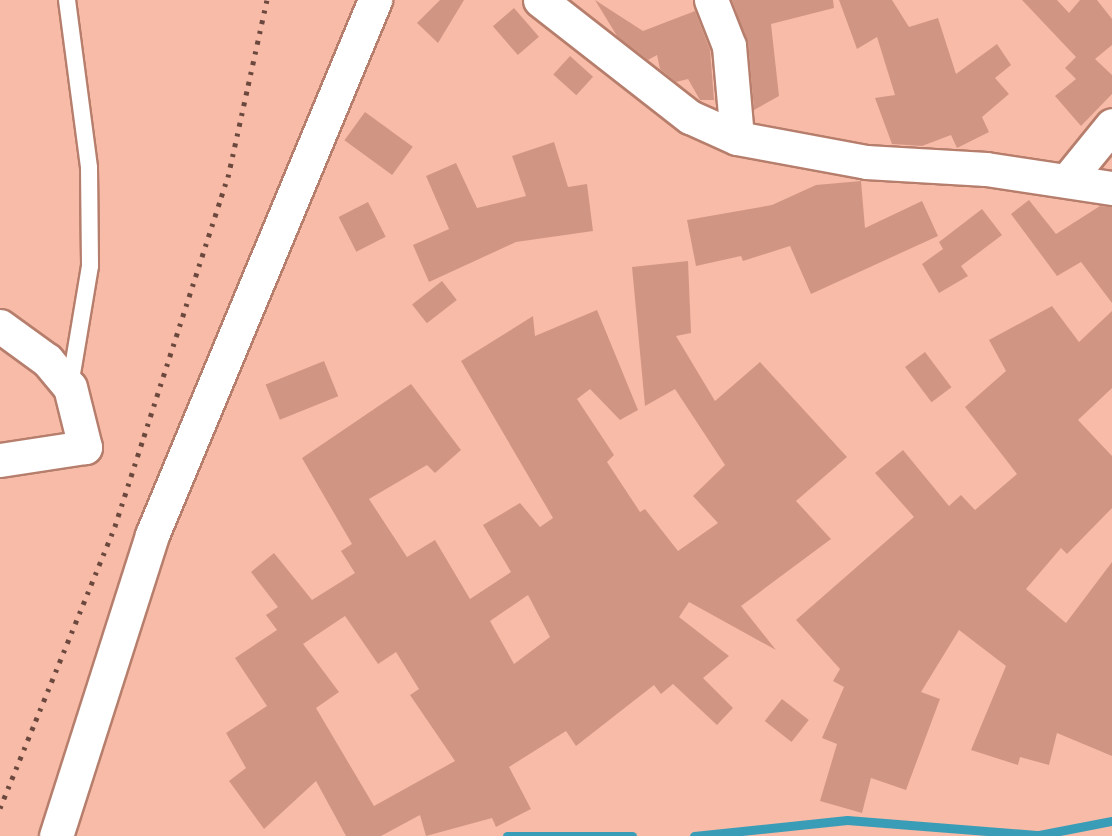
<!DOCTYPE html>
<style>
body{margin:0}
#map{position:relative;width:1112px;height:836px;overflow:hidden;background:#f8bba7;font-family:"Sofia Sans Condensed",sans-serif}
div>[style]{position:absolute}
.stream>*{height:9px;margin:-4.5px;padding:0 4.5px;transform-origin:4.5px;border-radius:4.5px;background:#399db8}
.building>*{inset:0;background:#d19683;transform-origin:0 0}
.roads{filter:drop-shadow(2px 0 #b67e6c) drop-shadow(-2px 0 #b67e6c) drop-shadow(0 2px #b67e6c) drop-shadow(0 -2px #b67e6c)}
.service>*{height:16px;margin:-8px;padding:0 8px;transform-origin:8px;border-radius:8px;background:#fff}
.minor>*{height:33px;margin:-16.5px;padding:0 16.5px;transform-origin:16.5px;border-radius:16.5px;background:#fff}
.rail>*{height:5px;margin-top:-2.5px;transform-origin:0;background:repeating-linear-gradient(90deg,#6a483d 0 3.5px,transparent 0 10.5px)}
span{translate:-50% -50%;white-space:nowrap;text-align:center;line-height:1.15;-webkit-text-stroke:5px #fbe8e1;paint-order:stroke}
</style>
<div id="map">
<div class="stream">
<div style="left:507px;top:836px;width:125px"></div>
<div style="left:694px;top:836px;width:154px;rotate:-6deg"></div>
<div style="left:847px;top:820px;width:193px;rotate:4.5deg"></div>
<div style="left:1039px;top:835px;width:74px;rotate:-10.9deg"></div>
</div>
<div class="building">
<div style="clip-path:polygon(440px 0,464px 0,438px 43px,417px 23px)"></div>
<div style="clip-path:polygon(595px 0,643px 31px,695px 11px,710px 50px,714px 100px,700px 100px,688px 79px,676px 82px,660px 69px,657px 55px,648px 60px,617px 36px)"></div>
<div style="clip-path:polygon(732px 0,833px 0,834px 8px,771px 24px,779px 96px,754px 110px,748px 44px)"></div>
<div style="clip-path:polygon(839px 0,892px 0,909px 27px,938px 18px,956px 74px,997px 44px,1011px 65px,995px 78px,1009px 94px,982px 117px,989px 132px,957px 148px,951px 135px,922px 146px,892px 144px,875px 98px,895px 95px,877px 37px,857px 49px)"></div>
<div style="clip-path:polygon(1022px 0,1057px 0,1069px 13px,1080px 0,1097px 0,1112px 19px,1112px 45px,1095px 59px,1112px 75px,1112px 94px,1081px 126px,1055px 96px,1076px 79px,1065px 68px,1076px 57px)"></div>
<div style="left:514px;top:8px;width:38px;height:28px;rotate:49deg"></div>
<div style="left:570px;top:56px;width:31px;height:25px;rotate:42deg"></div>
<div style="left:365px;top:112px;width:59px;height:35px;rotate:36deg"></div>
<div style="clip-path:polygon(554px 142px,568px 187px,587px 184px,593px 231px,516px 242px,429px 282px,413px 245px,449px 229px,426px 176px,456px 163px,477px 208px,526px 196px,512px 156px)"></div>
<div style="clip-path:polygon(861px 181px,865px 228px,922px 201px,938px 236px,811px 294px,790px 246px,743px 261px,741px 256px,696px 266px,687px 220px,772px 205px,816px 185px)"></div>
<div style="clip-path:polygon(1029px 200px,1056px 234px,1100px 206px,1112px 207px,1112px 303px,1081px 262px,1057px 276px,1011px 214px)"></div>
<div style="left:368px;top:202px;width:39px;height:33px;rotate:63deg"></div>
<div style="clip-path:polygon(982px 209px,1002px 235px,961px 266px,968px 276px,939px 293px,922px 264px,943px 249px,939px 242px)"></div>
<div style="clip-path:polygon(evenodd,688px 261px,691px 333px,676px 336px,715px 401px,760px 362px,847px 457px,796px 501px,831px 539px,741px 606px,776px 650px,689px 602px,679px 617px,729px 656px,703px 678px,733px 708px,717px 725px,673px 684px,661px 694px,654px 685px,576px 746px,566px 731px,509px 767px,531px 809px,496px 827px,492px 818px,426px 836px,420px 815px,381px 836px,346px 836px,316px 781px,264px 829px,229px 781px,246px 768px,226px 733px,267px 706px,235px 658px,277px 630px,266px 615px,278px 607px,251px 572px,274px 553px,312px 600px,355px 573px,341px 551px,352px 544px,302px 458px,411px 384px,461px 450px,435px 473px,427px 465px,369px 499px,407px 557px,435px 540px,470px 599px,511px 572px,483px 525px,520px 503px,540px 527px,553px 518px,461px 361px,533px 316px,535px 336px,597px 310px,638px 410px,620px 420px,590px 389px,577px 399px,614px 455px,607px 462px,640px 512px,645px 509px,678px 551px,718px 523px,693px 496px,725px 465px,675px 389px,645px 406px,632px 267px,688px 261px,528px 595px,550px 637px,514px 664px,490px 621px,528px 595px,688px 261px,345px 616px,378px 664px,396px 652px,419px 689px,410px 695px,455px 761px,374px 806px,316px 708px,339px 692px,303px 644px,345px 616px)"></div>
<div style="left:442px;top:281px;width:24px;height:38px;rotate:52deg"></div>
<div style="clip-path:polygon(1052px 306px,1079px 342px,1112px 311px,1112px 388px,1078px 420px,1112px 456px,1112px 508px,1067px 554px,1061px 548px,1026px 589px,1066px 623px,1112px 562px,1112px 756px,1057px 733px,1049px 765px,1020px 757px,1018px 765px,971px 750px,1006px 666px,959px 630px,921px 692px,940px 699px,906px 790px,871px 778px,862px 813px,820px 801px,837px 744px,822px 738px,844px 687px,833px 681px,840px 669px,796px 620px,914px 517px,875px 473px,903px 450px,949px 506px,961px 495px,975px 510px,1017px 474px,965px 407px,1006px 371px,989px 340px)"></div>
<div style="left:925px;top:352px;width:44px;height:25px;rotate:53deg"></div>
<div style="left:324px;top:361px;width:38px;height:63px;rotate:68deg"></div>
<div style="left:782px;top:699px;width:34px;height:28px;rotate:38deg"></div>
</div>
<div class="roads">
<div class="service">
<div style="left:67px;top:0;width:169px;rotate:82.5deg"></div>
<div style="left:89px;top:168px;width:98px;rotate:89.4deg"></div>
<div style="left:90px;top:266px;width:121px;rotate:99.5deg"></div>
</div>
<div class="minor">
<div style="left:540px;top:0;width:190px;rotate:38deg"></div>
<div style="left:690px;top:117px;width:51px;rotate:24.1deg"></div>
<div style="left:737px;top:138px;width:131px;rotate:10.5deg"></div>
<div style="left:866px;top:162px;width:120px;rotate:3.3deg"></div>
<div style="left:986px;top:169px;width:127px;rotate:8.6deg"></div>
<div style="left:711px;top:0;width:49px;rotate:68.6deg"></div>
<div style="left:729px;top:46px;width:92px;rotate:85deg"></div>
<div style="left:1069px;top:178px;width:68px;rotate:-50.9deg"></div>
<div style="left:0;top:326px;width:58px;rotate:35.9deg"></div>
<div style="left:47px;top:360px;width:35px;rotate:50deg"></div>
<div style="left:70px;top:387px;width:62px;rotate:76deg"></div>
<div style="left:85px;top:447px;width:86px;rotate:171.3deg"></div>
<div style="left:56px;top:836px;width:316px;rotate:-72.3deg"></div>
<div style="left:152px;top:535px;width:580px;rotate:-67.37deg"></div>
</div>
</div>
<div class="rail">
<div style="left:0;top:808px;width:305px;rotate:-67.8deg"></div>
<div style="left:115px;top:526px;width:367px;rotate:-72.1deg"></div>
<div style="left:228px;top:177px;width:181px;rotate:-77.6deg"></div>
</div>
</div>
